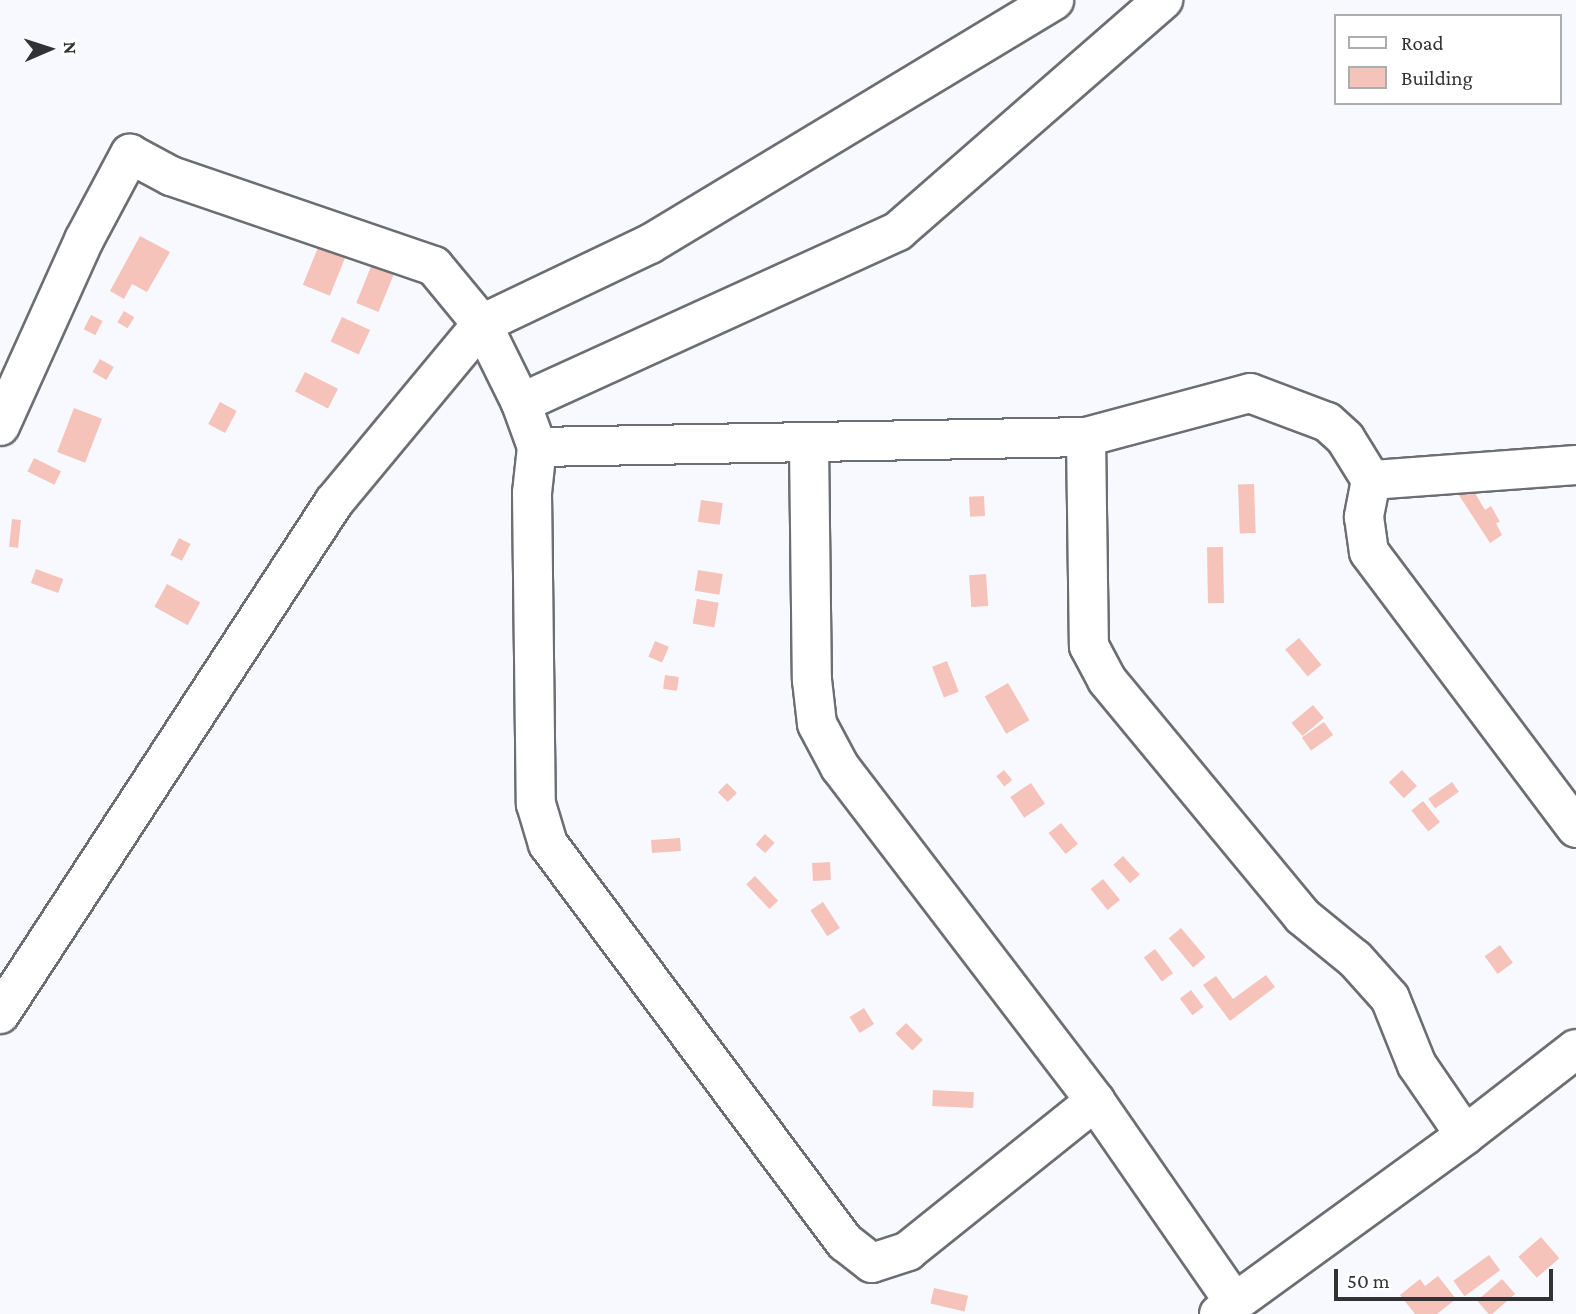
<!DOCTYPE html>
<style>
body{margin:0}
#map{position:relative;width:1576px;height:1314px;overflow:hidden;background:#f7f9ff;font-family:"Crimson Pro",serif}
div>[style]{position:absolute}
.building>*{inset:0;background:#f5c3b9;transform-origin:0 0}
.roads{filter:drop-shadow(2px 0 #6c6e73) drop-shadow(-2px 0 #6c6e73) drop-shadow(0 2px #6c6e73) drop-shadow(0 -2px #6c6e73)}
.minor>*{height:38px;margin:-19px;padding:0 19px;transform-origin:19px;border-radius:19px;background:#fff}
span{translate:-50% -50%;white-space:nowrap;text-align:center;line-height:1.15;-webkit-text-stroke:5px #fff;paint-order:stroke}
.legend{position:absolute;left:1334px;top:14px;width:228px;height:91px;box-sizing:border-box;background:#fff;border:2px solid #adadae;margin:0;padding:9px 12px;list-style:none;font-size:21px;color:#313234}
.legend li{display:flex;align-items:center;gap:14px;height:35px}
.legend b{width:35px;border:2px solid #adadae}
.north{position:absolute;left:14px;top:14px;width:70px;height:70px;-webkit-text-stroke:5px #fff;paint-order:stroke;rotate:87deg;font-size:19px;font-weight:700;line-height:28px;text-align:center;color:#313234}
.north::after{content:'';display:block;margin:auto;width:24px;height:32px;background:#313234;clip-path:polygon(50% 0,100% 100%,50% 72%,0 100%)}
.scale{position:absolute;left:1334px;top:1269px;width:219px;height:32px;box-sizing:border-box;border:4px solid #313234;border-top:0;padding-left:9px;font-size:21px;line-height:24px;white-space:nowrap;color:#313234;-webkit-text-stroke:5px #fff;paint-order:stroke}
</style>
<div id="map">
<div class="building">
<div style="clip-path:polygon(140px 236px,170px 252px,147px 292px,132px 284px,124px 299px,110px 291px)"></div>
<div style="left:319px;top:245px;width:29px;height:43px;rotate:22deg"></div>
<div style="left:372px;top:264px;width:24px;height:42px;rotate:22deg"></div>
<div style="left:124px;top:311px;width:12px;height:13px;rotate:31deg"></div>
<div style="left:91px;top:315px;width:13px;height:16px;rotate:27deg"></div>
<div style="left:342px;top:317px;width:31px;height:27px;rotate:25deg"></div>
<div style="left:100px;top:359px;width:16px;height:15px;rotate:30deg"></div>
<div style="left:305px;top:372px;width:37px;height:22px;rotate:27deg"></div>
<div style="left:220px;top:402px;width:19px;height:25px;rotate:28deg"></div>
<div style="left:74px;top:408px;width:30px;height:47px;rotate:21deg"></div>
<div style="left:34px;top:458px;width:30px;height:15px;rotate:26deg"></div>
<div style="clip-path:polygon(1468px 481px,1485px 510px,1491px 506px,1500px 522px,1496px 523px,1502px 535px,1490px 543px,1455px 489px)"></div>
<div style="left:1254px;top:484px;width:49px;height:16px;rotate:88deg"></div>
<div style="left:984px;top:496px;width:20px;height:15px;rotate:87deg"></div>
<div style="left:701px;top:500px;width:22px;height:22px;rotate:8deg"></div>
<div style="left:12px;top:519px;width:9px;height:28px;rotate:6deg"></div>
<div style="left:179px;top:538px;width:13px;height:19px;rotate:27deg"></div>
<div style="left:1223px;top:547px;width:56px;height:16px;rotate:89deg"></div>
<div style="left:36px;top:569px;width:29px;height:15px;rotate:20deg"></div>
<div style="left:698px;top:570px;width:25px;height:21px;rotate:9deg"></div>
<div style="left:986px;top:574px;width:32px;height:17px;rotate:86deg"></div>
<div style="left:167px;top:584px;width:38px;height:26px;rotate:29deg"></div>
<div style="left:697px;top:599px;width:22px;height:25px;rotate:10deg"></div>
<div style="left:1299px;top:638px;width:35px;height:18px;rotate:50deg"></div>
<div style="left:655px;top:641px;width:15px;height:17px;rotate:23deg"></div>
<div style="left:947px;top:661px;width:33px;height:16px;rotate:69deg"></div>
<div style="left:665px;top:675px;width:14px;height:14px;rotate:8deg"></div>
<div style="left:1008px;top:683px;width:43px;height:27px;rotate:60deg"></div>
<div style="left:1313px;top:705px;width:17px;height:28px;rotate:50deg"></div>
<div style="left:1324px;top:722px;width:16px;height:27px;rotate:55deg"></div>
<div style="left:1004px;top:770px;width:13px;height:10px;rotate:51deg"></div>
<div style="left:1402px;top:770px;width:22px;height:18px;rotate:47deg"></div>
<div style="left:1452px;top:782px;width:12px;height:29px;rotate:55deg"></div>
<div style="left:727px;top:783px;width:14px;height:13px;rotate:45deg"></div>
<div style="left:1031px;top:783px;width:25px;height:25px;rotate:56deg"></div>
<div style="left:1423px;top:801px;width:27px;height:15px;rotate:51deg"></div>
<div style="left:1061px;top:823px;width:27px;height:16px;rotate:51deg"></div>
<div style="left:765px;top:834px;width:13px;height:14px;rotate:42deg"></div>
<div style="left:680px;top:838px;width:13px;height:29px;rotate:86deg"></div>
<div style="left:1123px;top:856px;width:25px;height:13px;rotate:48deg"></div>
<div style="left:830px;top:862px;width:18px;height:18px;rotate:87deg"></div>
<div style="left:755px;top:876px;width:34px;height:12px;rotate:47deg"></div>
<div style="left:1103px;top:879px;width:27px;height:16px;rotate:51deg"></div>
<div style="left:823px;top:902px;width:31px;height:15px;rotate:57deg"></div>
<div style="left:1181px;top:928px;width:38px;height:16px;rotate:50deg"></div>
<div style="left:1500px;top:945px;width:22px;height:19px;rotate:54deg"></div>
<div style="left:1155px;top:949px;width:30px;height:14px;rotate:53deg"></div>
<div style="clip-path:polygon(1266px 975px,1275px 987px,1230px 1021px,1203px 985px,1216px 976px,1233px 999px)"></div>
<div style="left:1191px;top:990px;width:21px;height:14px;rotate:53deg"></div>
<div style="left:864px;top:1008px;width:19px;height:17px;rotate:58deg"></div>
<div style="left:906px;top:1023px;width:24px;height:15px;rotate:45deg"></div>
<div style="left:933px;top:1090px;width:41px;height:16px;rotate:3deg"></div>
<div style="left:1541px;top:1237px;width:28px;height:30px;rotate:49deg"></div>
<div style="left:1489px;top:1255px;width:19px;height:44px;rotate:54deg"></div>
<div style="clip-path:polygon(1438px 1276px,1456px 1299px,1437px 1314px,1415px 1314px,1400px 1295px,1420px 1279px,1425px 1286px)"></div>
<div style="left:1502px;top:1279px;width:20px;height:33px;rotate:49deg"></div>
<div style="left:934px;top:1288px;width:35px;height:16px;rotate:13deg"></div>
</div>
<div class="roads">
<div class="minor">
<div style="left:521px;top:403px;width:414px;rotate:-24.5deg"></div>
<div style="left:898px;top:231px;width:352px;rotate:-41.1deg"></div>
<div style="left:0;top:426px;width:204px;rotate:-65.7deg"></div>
<div style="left:84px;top:240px;width:98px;rotate:-61.9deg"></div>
<div style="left:130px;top:154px;width:47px;rotate:28.2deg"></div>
<div style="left:171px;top:176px;width:278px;rotate:18.9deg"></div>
<div style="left:434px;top:266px;width:75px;rotate:50.4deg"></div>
<div style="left:482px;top:324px;width:88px;rotate:63.7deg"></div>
<div style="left:521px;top:403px;width:47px;rotate:70deg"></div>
<div style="left:537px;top:447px;width:549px;rotate:-1.04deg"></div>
<div style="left:809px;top:444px;width:236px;rotate:89.3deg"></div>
<div style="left:812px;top:680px;width:44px;rotate:83.5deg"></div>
<div style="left:817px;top:724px;width:49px;rotate:61.9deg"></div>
<div style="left:840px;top:767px;width:420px;rotate:52.6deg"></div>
<div style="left:1095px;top:1101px;width:244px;rotate:55.3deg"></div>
<div style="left:537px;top:447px;width:46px;rotate:96.2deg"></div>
<div style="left:532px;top:493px;width:311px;rotate:89.3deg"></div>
<div style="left:536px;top:804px;width:42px;rotate:73.3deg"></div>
<div style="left:548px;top:844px;width:497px;rotate:53.3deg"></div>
<div style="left:845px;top:1242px;width:34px;rotate:38deg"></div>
<div style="left:872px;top:1263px;width:38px;rotate:-18deg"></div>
<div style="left:908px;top:1251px;width:240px;rotate:-38.7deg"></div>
<div style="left:1576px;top:465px;width:206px;rotate:175.8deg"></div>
<div style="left:1371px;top:480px;width:38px;rotate:101deg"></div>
<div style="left:1364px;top:517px;width:35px;rotate:82deg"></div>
<div style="left:1369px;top:552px;width:345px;rotate:53.1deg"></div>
<div style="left:1371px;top:480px;width:49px;rotate:-121.8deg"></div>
<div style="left:1345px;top:438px;width:24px;rotate:-138deg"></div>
<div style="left:1327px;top:422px;width:82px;rotate:-159.4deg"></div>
<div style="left:1250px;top:393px;width:170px;rotate:165deg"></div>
<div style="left:1086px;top:437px;width:209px;rotate:89.2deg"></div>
<div style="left:1089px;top:646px;width:38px;rotate:62deg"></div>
<div style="left:1107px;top:680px;width:306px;rotate:50.4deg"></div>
<div style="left:1302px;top:916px;width:68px;rotate:39.1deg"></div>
<div style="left:1355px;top:959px;width:52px;rotate:48.1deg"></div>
<div style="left:1390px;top:998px;width:72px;rotate:68.1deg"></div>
<div style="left:1417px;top:1065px;width:85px;rotate:55.6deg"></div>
<div style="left:0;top:1014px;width:611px;rotate:-56.88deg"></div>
<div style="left:334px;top:502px;width:231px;rotate:-50.3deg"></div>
<div style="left:482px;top:324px;width:186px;rotate:-25.5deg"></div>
<div style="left:650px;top:244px;width:472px;rotate:-31.1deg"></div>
<div style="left:1219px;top:1314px;width:304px;rotate:-36deg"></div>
<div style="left:1465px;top:1135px;width:140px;rotate:-37.8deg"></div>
</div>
</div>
<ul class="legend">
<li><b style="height:9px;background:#fff"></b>Road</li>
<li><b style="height:19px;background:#f5c3b9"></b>Building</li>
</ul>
<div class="north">N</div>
<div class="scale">50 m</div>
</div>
